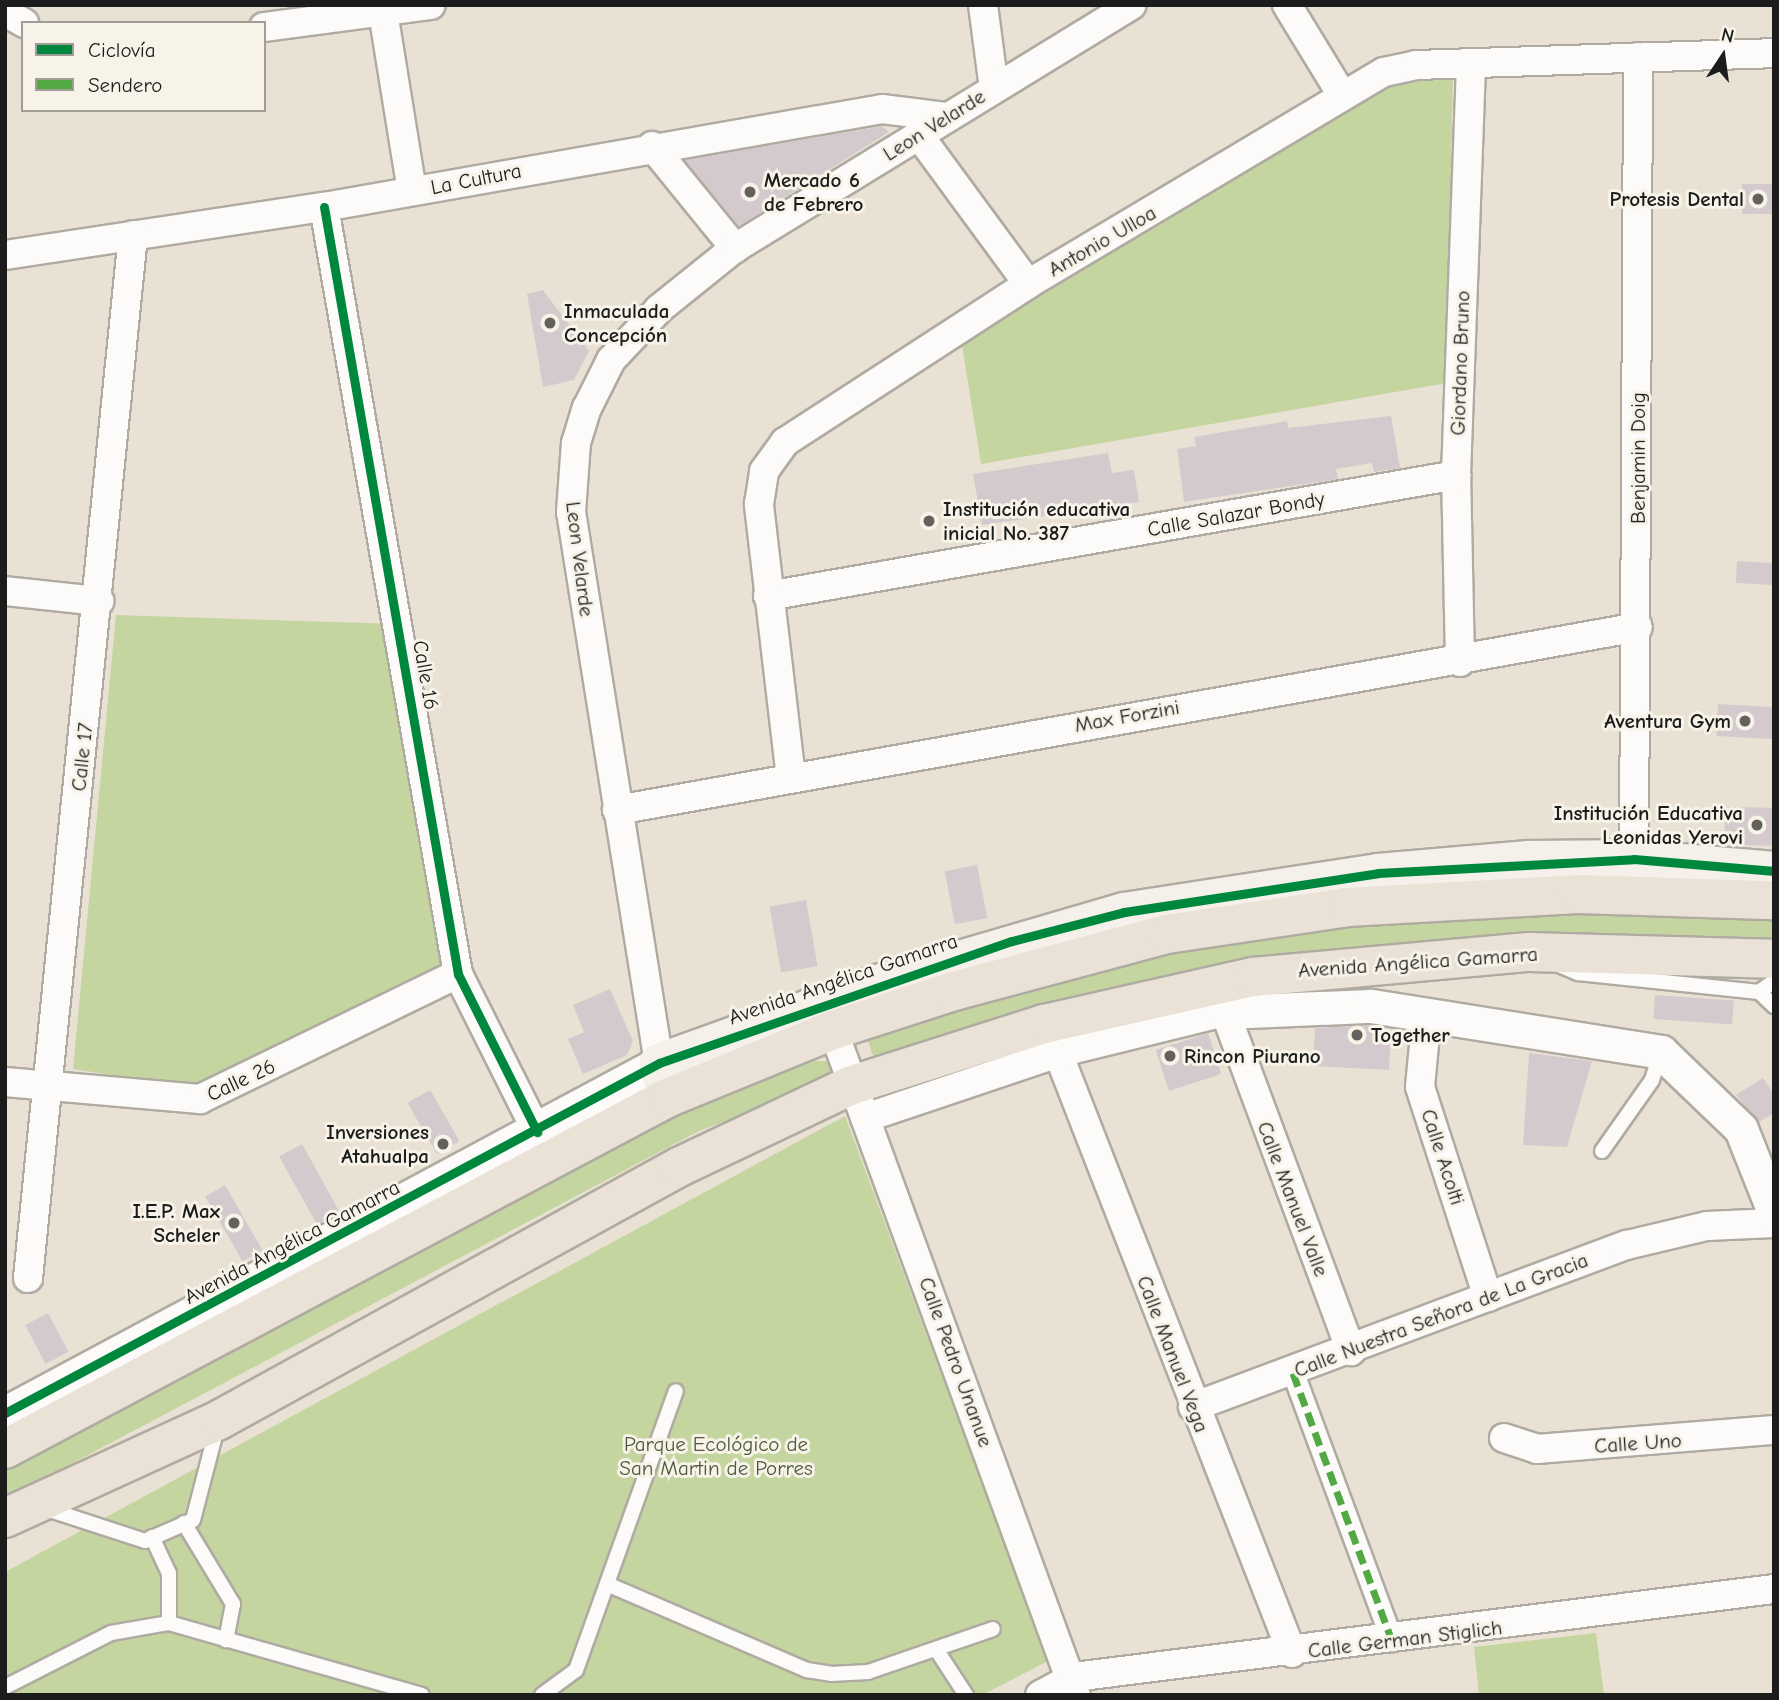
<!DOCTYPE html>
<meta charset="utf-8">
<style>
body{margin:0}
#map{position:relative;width:1779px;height:1700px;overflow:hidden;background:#e9e2d4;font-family:"Comic Neue",sans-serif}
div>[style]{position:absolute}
.green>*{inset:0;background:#c4d59f}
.building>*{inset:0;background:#d4cacd;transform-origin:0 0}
.roads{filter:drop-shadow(2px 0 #b0aba2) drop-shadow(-2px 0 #b0aba2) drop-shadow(0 2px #b0aba2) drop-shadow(0 -2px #b0aba2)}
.service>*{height:14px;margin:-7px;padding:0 7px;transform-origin:7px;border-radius:7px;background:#fcfbf9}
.pedestrian>*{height:21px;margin:-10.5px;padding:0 10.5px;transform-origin:10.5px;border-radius:10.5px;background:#fcfbf9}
.minor>*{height:28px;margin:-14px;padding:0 14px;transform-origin:14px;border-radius:14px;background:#fcfbf9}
.tertiary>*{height:33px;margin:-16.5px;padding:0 16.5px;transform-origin:16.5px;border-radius:16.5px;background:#fcfbf9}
.secondary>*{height:38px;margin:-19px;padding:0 19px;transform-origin:19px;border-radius:19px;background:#f5f0ea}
.primary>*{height:38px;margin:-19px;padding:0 19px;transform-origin:19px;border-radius:19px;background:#eae2d6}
.quiet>*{height:7px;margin-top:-3.5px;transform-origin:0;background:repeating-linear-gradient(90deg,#52a943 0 14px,transparent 0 21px)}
.cycleway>*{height:9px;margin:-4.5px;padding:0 4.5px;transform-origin:4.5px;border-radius:4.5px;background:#00873e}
.dots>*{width:19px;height:19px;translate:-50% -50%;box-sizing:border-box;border:4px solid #f7f3e8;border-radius:50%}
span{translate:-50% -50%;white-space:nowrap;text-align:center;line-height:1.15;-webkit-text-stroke:6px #f7f3e8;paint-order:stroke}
.street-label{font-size:21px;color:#1c1c1c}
.poi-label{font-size:21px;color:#1c1c1c;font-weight:700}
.left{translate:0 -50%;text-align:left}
.right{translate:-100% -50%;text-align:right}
.park-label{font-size:21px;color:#4c593b}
.frame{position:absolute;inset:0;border:7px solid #1c1c1c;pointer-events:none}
.legend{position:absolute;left:21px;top:21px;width:245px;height:91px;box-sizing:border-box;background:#f7f3e8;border:2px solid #9f9d96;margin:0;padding:9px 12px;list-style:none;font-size:21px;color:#1c1c1c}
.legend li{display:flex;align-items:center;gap:14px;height:35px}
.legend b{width:35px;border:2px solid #9f9d96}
.north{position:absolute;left:1688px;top:21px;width:70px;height:70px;-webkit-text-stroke:5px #f7f3e8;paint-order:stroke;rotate:13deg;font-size:19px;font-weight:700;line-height:28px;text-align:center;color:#1c1c1c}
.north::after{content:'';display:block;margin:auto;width:24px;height:32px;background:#1c1c1c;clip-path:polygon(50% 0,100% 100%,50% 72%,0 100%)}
</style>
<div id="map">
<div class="green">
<div style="clip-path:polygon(1418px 74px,1453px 77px,1447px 383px,981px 464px,962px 345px,1349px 101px)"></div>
<div style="clip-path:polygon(116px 615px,398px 624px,455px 965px,217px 1083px,176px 1085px,73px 1069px)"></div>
<div style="clip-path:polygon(1511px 907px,1774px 915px,1774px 948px,1555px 942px,876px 1065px,865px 1032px,1179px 942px)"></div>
<div style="clip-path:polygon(815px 1061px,833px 1061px,827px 1083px,699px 1131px,5px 1499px,5px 1462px,676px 1114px)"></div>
<div style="clip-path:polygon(845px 1116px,1048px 1661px,982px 1695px,5px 1695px,5px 1572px)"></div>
<div style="clip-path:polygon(1596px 1633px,1604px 1695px,1479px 1695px,1474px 1647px)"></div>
</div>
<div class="building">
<div style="clip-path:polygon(882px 126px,889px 132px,739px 226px,685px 160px)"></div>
<div style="left:1774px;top:184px;width:30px;height:32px;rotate:90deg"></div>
<div style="clip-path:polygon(543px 290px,589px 351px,574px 380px,543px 387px,527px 294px)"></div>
<div style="clip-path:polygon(1391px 416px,1400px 468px,1374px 472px,1372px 463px,1336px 469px,1338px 479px,1184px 502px,1177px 449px,1196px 446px,1194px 437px,1287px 421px,1288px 428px)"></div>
<div style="clip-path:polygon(1108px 453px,1112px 473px,1134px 470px,1139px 502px,982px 525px,973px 474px)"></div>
<div style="left:1737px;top:561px;width:37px;height:22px;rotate:3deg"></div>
<div style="left:1718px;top:704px;width:56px;height:32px;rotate:3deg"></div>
<div style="left:1725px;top:807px;width:49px;height:38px;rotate:1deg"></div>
<div style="left:977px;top:865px;width:54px;height:33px;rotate:79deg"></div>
<div style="left:806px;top:900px;width:67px;height:37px;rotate:80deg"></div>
<div style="clip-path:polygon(610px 989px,633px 1041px,627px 1055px,583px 1074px,568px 1039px,584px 1032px,573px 1005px)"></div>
<div style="left:1655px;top:995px;width:79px;height:24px;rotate:4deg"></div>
<div style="clip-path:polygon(1370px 1025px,1391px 1031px,1389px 1070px,1313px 1066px,1315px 1028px)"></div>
<div style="left:1208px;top:1033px;width:43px;height:55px;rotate:72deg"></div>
<div style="clip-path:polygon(1529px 1053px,1592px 1061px,1567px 1147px,1523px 1145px)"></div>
<div style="clip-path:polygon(1763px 1078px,1774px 1094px,1774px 1113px,1759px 1122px,1736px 1095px)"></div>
<div style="left:430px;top:1090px;width:59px;height:26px;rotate:60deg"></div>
<div style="left:302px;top:1144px;width:78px;height:26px;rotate:61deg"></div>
<div style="left:225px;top:1185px;width:75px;height:23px;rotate:60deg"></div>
<div style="left:48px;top:1313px;width:44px;height:26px;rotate:62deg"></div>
</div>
<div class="roads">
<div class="service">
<div style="left:1559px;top:965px;width:21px;rotate:23deg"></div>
<div style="left:1578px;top:973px;width:182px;rotate:6deg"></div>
<div style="left:1759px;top:992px;width:21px;rotate:43deg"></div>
<div style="left:1759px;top:992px;width:19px;rotate:-36deg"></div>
<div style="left:1602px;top:1151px;width:87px;rotate:-54.8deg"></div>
<div style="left:1652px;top:1080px;width:27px;rotate:-73deg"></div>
<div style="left:44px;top:1508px;width:106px;rotate:18.1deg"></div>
<div style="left:145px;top:1541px;width:52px;rotate:-23.6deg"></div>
<div style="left:193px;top:1520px;width:95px;rotate:-75.4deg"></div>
<div style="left:184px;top:1523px;width:95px;rotate:58.8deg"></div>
<div style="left:233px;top:1604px;width:37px;rotate:101deg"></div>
<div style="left:152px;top:1537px;width:40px;rotate:65deg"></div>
<div style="left:169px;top:1573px;width:50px;rotate:90deg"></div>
<div style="left:607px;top:1584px;width:218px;rotate:23.3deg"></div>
<div style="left:807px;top:1670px;width:24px;rotate:9deg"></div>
<div style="left:831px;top:1674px;width:37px;rotate:-3deg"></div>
<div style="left:868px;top:1672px;width:132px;rotate:-19deg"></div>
<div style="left:936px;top:1649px;width:55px;rotate:56.9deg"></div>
<div style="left:5px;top:1687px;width:119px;rotate:-27deg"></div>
<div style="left:111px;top:1633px;width:59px;rotate:-9.8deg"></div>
<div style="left:169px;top:1623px;width:263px;rotate:15.9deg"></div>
<div style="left:542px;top:1695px;width:42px;rotate:-36.3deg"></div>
<div style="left:576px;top:1670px;width:296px;rotate:-70.3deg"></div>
</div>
<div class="pedestrian">
<div style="left:1293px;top:1373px;width:285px;rotate:69.7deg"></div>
</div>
<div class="minor">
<div style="left:983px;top:5px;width:84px;rotate:82.5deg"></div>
<div style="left:1287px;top:5px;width:105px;rotate:58.6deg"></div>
<div style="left:5px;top:12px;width:22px;rotate:30deg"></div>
<div style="left:383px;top:12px;width:181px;rotate:80.8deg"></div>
<div style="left:264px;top:27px;width:168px;rotate:-7.5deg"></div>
<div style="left:918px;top:134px;width:186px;rotate:53.7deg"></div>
<div style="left:652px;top:146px;width:132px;rotate:50.9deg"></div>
<div style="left:324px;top:207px;width:779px;rotate:80.09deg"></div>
<div style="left:458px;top:974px;width:177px;rotate:63.4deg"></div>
<div style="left:5px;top:255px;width:323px;rotate:-8.6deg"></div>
<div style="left:324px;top:207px;width:567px;rotate:-9.96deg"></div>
<div style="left:882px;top:109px;width:64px;rotate:7.1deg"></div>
<div style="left:5px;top:591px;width:95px;rotate:6.1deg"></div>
<div style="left:768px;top:596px;width:699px;rotate:-9.97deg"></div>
<div style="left:1460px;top:662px;width:187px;rotate:-91.2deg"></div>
<div style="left:1456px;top:475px;width:410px;rotate:-87.9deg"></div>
<div style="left:791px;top:778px;width:276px;rotate:-96.7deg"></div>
<div style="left:759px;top:504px;width:33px;rotate:-81deg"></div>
<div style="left:764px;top:471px;width:36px;rotate:-54deg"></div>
<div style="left:785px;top:442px;width:290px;rotate:-33deg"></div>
<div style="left:1028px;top:284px;width:414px;rotate:-30.8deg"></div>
<div style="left:1384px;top:72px;width:33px;rotate:-12deg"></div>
<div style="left:1416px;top:65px;width:358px;rotate:-1.9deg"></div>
<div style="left:617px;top:810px;width:1037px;rotate:-10.16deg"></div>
<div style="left:1634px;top:859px;width:802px;rotate:-89.71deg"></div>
<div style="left:1427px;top:1014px;width:73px;rotate:95.5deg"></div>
<div style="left:1420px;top:1087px;width:221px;rotate:72.1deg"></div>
<div style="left:833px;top:1030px;width:708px;rotate:69.93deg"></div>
<div style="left:1058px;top:1053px;width:644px;rotate:68.69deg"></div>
<div style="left:659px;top:1063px;width:558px;rotate:-99.07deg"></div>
<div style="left:571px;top:512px;width:69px;rotate:-85.9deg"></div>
<div style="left:576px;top:443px;width:37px;rotate:-73deg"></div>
<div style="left:587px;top:408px;width:54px;rotate:-63.4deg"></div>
<div style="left:611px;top:360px;width:70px;rotate:-46.7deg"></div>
<div style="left:659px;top:309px;width:97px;rotate:-38.8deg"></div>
<div style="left:735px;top:248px;width:465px;rotate:-31.5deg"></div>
<div style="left:5px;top:1082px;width:196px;rotate:5deg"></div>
<div style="left:200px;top:1099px;width:287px;rotate:-25.9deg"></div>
<div style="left:865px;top:1118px;width:204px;rotate:-18.6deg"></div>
<div style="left:1058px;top:1053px;width:172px;rotate:-13.8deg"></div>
<div style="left:1225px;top:1012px;width:362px;rotate:69.6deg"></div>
<div style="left:28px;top:1278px;width:1048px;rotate:-84.25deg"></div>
<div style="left:1193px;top:1407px;width:463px;rotate:-20.5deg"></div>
<div style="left:1627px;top:1245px;width:82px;rotate:-13.4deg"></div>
<div style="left:1707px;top:1226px;width:67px;rotate:-2.6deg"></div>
<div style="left:1504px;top:1438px;width:35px;rotate:18deg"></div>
<div style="left:1537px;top:1449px;width:238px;rotate:-4.6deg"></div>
<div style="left:1040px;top:1695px;width:38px;rotate:-28deg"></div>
<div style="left:1074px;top:1677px;width:706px;rotate:-7.17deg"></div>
</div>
<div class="tertiary">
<div style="left:1225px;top:1012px;width:146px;rotate:-2.4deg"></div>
<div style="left:1371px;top:1006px;width:294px;rotate:9deg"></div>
<div style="left:1661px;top:1052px;width:111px;rotate:43.9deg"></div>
<div style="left:1741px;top:1129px;width:89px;rotate:68.3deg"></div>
<div style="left:5px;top:1413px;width:742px;rotate:-28.15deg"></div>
</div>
<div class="secondary">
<div style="left:667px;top:1098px;width:36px;rotate:-103deg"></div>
<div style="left:659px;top:1063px;width:233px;rotate:-19.8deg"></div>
<div style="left:878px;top:984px;width:256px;rotate:-16.3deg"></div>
<div style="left:1124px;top:912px;width:257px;rotate:-8.7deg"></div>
<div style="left:1378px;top:873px;width:151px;rotate:-5deg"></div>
<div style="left:1528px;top:860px;width:106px;rotate:-0.5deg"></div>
<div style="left:1634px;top:859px;width:141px;rotate:4.9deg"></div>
</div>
<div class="primary">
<div style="left:5px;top:1449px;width:749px;rotate:-27.93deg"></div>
<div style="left:667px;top:1098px;width:179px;rotate:-22.3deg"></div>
<div style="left:833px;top:1030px;width:127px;rotate:-17.9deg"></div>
<div style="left:954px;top:991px;width:220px;rotate:-15deg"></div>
<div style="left:1167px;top:934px;width:182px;rotate:-8.5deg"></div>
<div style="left:1347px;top:907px;width:231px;rotate:-3.2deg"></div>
<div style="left:1578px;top:894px;width:196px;rotate:1.8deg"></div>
<div style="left:5px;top:1518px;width:235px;rotate:-24.6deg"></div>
<div style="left:219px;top:1420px;width:525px;rotate:-28.81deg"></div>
<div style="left:679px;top:1167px;width:191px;rotate:-25.4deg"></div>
<div style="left:852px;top:1085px;width:201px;rotate:-17.6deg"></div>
<div style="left:1044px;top:1024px;width:214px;rotate:-12.7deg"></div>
<div style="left:1253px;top:977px;width:277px;rotate:-5.2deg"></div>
<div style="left:1529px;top:952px;width:245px;rotate:1.6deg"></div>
</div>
</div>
<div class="quiet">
<div style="left:1293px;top:1373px;width:285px;rotate:69.7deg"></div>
</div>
<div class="cycleway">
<div style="left:324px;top:207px;width:779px;rotate:80.09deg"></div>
<div style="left:458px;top:974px;width:177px;rotate:63.4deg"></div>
<div style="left:5px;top:1413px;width:742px;rotate:-28.15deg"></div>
<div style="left:659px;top:1063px;width:373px;rotate:-19.1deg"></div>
<div style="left:1012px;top:941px;width:116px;rotate:-14.5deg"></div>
<div style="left:1124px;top:912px;width:257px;rotate:-8.7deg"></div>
<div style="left:1378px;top:873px;width:256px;rotate:-3.1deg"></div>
<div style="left:1634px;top:859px;width:141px;rotate:4.9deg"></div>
</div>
<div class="dots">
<div style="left:750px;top:192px;background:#64615c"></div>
<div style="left:1758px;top:199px;background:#64615c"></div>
<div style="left:550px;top:323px;background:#64615c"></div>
<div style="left:929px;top:521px;background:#64615c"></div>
<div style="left:1745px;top:721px;background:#64615c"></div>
<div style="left:1757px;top:825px;background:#64615c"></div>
<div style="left:1357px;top:1035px;background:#64615c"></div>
<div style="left:1170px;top:1056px;background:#64615c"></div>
<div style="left:443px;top:1144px;background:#64615c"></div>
<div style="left:234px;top:1223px;background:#64615c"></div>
</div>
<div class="street-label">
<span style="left:934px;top:125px;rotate:-32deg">Leon Velarde</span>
<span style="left:476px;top:179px;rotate:-11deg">La Cultura</span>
<span style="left:1102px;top:241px;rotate:-30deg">Antonio Ulloa</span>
<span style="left:1460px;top:363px;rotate:-88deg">Giordano Bruno</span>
<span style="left:1638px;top:458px;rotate:-90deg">Benjamin Doig</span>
<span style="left:1236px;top:514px;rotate:-10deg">Calle Salazar Bondy</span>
<span style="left:580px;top:559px;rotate:83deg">Leon Velarde</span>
<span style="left:426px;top:675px;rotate:80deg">Calle 16</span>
<span style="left:1127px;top:716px;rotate:-10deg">Max Forzini</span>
<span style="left:82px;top:757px;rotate:-84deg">Calle 17</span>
<span style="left:1418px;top:962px;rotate:-4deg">Avenida Angélica Gamarra</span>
<span style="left:843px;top:979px;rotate:-19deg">Avenida Angélica Gamarra</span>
<span style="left:241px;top:1080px;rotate:-25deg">Calle 26</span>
<span style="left:1443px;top:1157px;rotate:72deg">Calle Acolti</span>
<span style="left:1293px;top:1199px;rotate:69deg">Calle Manuel Valle</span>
<span style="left:292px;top:1242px;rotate:-28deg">Avenida Angélica Gamarra</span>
<span style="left:1441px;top:1315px;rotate:-21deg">Calle Nuestra Señora de La Gracia</span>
<span style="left:1173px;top:1354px;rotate:69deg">Calle Manuel Vega</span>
<span style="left:956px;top:1362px;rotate:70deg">Calle Pedro Unanue</span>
<span style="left:1638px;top:1443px;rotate:-4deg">Calle Uno</span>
<span style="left:1405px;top:1639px;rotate:-7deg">Calle German Stiglich</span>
</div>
<div class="poi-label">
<span class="left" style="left:764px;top:192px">Mercado 6<br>de Febrero</span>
<span class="right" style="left:1744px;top:199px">Protesis Dental</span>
<span class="left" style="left:564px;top:323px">Inmaculada<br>Concepción</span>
<span class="left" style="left:943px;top:521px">Institución educativa<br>inicial No. 387</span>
<span class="right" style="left:1731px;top:721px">Aventura Gym</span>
<span class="right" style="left:1743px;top:825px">Institución Educativa<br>Leonidas Yerovi</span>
<span class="left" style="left:1371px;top:1035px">Together</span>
<span class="left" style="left:1184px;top:1056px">Rincon Piurano</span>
<span class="right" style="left:429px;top:1144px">Inversiones<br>Atahualpa</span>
<span class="right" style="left:220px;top:1223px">I.E.P. Max<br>Scheler</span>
</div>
<div class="park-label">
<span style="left:716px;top:1456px">Parque Ecológico de<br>San Martin de Porres</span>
</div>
<div class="frame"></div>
<ul class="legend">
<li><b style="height:9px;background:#00873e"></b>Ciclovía</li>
<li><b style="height:9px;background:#52a943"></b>Sendero</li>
</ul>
<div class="north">N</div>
</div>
